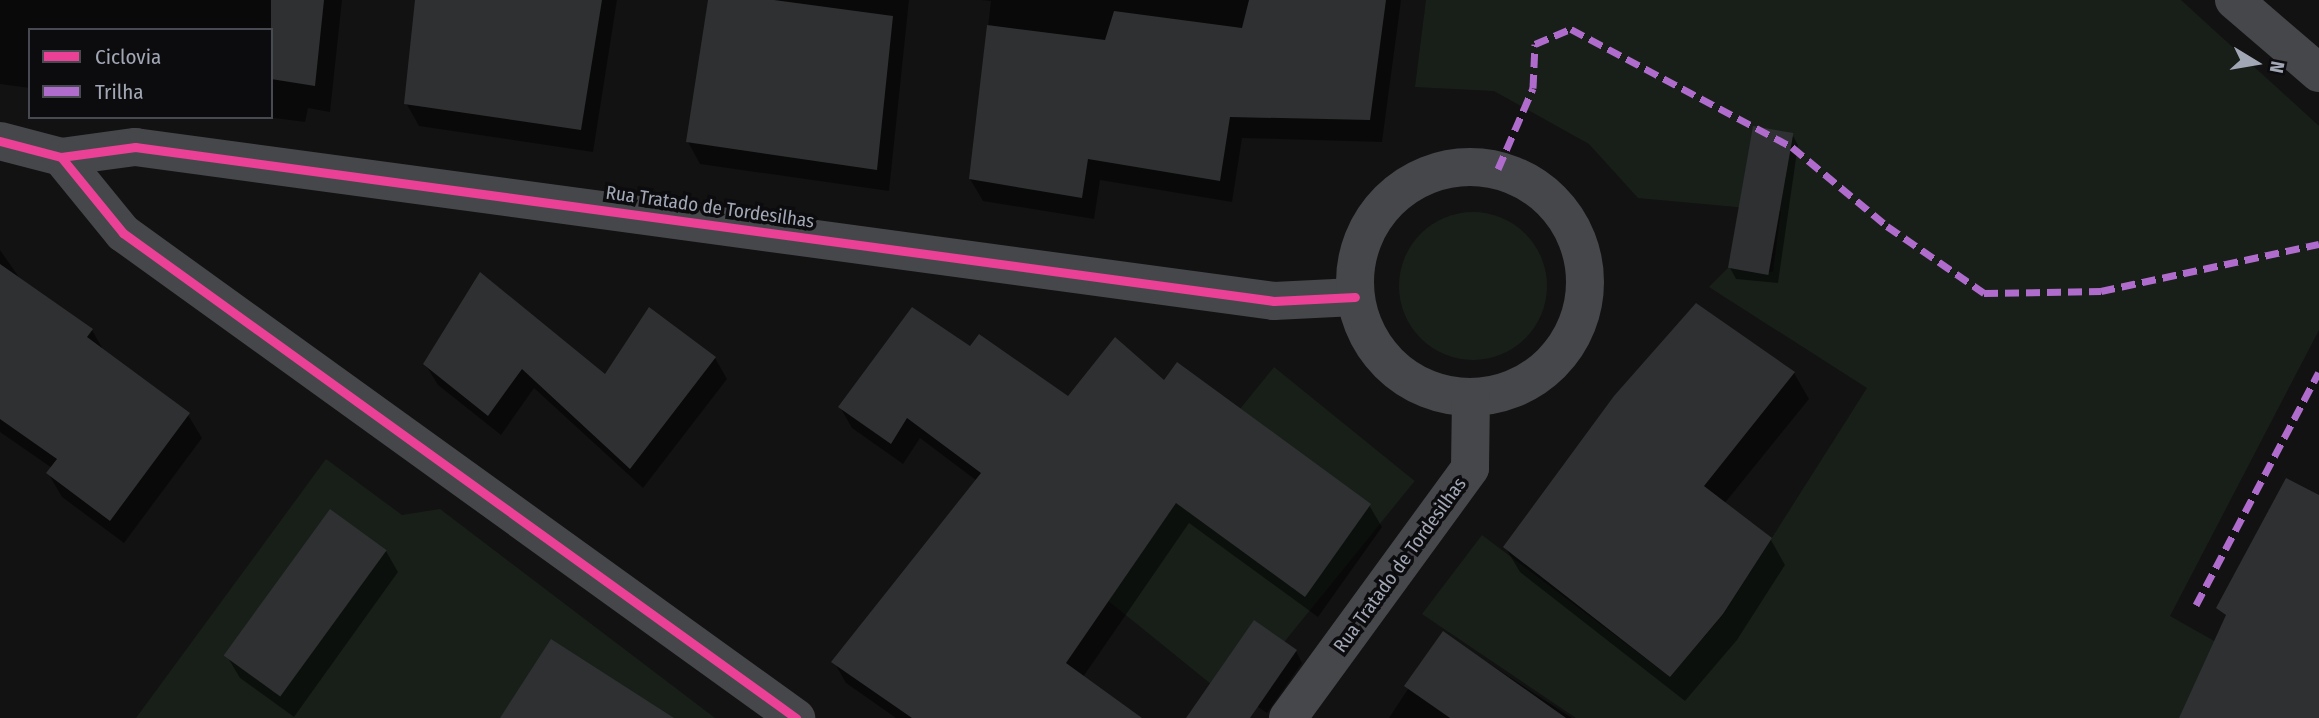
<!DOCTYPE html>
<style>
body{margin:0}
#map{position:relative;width:2319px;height:718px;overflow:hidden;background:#121212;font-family:"Fira Sans Condensed",sans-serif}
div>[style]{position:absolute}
.green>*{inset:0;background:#181f19;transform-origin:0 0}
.round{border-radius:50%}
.shadow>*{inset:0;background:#0007}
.building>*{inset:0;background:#2f3032;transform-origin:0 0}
.street>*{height:38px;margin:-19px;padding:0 19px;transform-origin:19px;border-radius:19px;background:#46474b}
.street>.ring{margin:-19px;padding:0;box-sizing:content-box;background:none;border:38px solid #46474b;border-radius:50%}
.quiet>*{height:7px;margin-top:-3.5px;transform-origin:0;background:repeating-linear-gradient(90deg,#b06ccc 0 14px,transparent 0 21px)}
.cycleway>*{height:9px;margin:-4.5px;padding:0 4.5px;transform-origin:4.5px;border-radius:4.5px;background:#ea4096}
span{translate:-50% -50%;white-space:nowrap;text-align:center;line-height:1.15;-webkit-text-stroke:7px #0c0c0e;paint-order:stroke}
.street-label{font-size:19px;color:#a1a7b5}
.legend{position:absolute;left:28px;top:28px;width:245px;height:91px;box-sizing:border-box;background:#0c0c0e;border:2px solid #484a51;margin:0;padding:9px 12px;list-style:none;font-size:21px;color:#a1a7b5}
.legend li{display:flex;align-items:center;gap:14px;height:35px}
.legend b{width:35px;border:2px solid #484a51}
.north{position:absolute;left:2221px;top:28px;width:70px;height:70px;-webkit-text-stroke:5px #0c0c0e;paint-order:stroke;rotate:101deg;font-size:19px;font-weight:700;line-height:28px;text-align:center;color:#a1a7b5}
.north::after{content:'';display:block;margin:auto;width:24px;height:32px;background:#a1a7b5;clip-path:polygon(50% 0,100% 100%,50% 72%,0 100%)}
</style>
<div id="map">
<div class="green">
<div style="clip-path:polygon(1426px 0,2181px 0,2319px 126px,2319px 330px,2170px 616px,2283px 680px,2218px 718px,1576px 718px,1422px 614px,1482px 535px,1670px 677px,1723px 615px,1867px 388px,1709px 287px,1728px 268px,1773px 272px,1781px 211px,1638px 198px,1589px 144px,1494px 91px,1415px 87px)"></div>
<div class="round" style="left:1399px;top:212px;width:148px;height:148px"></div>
<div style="left:1274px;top:367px;width:181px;height:286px;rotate:39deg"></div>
<div style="clip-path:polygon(326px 459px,402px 515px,440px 509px,715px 718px,136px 718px)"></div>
</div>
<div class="shadow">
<div style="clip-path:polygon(0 0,342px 0,330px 112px,308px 108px,305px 122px,267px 117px,271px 30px,30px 30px,30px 88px,0 84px)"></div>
<div style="clip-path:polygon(416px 0,617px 0,593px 152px,419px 126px,406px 103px)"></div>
<div style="clip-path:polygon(710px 0,909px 0,889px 191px,700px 164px,688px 142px)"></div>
<div style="clip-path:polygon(981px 0,1401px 0,1382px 142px,1242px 138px,1232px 202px,1100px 180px,1094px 219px,983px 201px,970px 179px,991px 1px)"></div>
<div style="clip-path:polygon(1792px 134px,1798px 145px,1778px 283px,1736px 279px,1730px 268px)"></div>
<div style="clip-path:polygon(0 250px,21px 280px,92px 330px,105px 353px,188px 415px,202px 438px,124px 543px,62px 497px,48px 473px,52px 468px,0 432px)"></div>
<div style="clip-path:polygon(480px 275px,606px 376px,715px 358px,727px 379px,643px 488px,534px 388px,501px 435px,438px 385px,425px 364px)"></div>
<div style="clip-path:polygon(1696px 305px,1794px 373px,1809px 399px,1724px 504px,1771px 540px,1785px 565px,1737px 640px,1685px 701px,1520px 572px,1505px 547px)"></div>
<div style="clip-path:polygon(971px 349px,1068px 399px,1164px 383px,1369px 505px,1382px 527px,1318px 617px,1189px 523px,1083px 677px,1138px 718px,896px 718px,846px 683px,834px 662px,977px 481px,920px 438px,903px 464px,852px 428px,840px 407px)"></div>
<div style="clip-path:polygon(386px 551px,398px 572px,294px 717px,240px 678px,228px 658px)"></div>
<div style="clip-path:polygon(1444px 634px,1572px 718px,1389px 718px)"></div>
<div style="clip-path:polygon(1296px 651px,1302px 663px,1267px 713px,1225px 685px)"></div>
</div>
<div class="building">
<div style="clip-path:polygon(271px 0,324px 0,315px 86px,271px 79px)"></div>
<div style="clip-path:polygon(415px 0,602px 0,581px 130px,404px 104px)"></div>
<div style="clip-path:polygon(708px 0,774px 0,893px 16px,877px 170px,686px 142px)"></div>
<div style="clip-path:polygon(1249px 0,1386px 0,1370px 120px,1230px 117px,1220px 181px,1088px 159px,1082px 198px,969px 179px,987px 25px,1105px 40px,1114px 11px,1242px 28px)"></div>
<div style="left:1753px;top:126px;width:41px;height:144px;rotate:10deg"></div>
<div style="clip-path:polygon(0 264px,93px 329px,87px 337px,190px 413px,110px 521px,46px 473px,57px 459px,0 419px)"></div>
<div style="clip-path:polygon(480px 272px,605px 374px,649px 307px,716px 357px,630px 469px,522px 369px,488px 416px,423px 364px)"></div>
<div style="clip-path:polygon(1696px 303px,1795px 372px,1704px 486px,1772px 538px,1723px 614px,1670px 677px,1503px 547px,1614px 396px)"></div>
<div style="clip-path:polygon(912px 307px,970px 346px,979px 334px,1068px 396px,1115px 337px,1164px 380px,1177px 362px,1371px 504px,1305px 597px,1176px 503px,1066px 663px,1142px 718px,912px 718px,831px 662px,981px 473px,907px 418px,891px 444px,838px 407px)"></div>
<div style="clip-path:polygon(2286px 478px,2319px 495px,2319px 718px,2179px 718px,2226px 615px,2216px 608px)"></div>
<div style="left:330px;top:509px;width:70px;height:181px;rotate:36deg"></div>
<div style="clip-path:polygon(1254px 620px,1297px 650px,1250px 718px,1186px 718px)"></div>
<div style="clip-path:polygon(1443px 631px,1566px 718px,1450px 718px,1404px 686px)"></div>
<div style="clip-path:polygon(551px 639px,674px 718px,500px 718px)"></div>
</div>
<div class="street">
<div style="left:2234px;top:0;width:112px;rotate:40.7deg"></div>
<div style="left:0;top:141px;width:63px;rotate:14.7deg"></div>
<div style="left:61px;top:157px;width:75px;rotate:-7.7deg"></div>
<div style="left:135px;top:147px;width:1149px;rotate:7.7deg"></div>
<div style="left:1274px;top:301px;width:81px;rotate:-2.8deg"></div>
<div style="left:61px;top:157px;width:98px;rotate:50.8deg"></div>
<div style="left:123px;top:233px;width:830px;rotate:35.78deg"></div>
<div class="ring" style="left:1355px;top:167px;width:192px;height:192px"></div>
<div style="left:1288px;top:718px;width:309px;rotate:-53.9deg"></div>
<div style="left:1470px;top:468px;width:70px;rotate:-89.2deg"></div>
</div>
<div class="quiet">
<div style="left:1498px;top:169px;width:88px;rotate:-66.6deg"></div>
<div style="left:1533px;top:88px;width:44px;rotate:-87.4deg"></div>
<div style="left:1535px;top:44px;width:39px;rotate:-23deg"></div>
<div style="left:1571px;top:29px;width:251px;rotate:28.1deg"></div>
<div style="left:1792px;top:147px;width:124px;rotate:39.7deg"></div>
<div style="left:1887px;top:226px;width:118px;rotate:34.6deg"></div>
<div style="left:1984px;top:293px;width:117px;rotate:-1deg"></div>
<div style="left:2101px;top:291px;width:223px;rotate:-12.2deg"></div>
<div style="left:2196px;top:605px;width:263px;rotate:-62.2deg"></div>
</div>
<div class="cycleway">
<div style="left:0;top:141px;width:63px;rotate:14.7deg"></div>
<div style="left:61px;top:157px;width:75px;rotate:-7.7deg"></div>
<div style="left:135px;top:147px;width:1149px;rotate:7.7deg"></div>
<div style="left:1274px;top:301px;width:81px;rotate:-2.8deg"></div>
<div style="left:61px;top:157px;width:98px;rotate:50.8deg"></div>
<div style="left:123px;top:233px;width:830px;rotate:35.78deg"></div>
</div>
<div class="street-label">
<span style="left:710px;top:207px;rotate:8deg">Rua Tratado de Tordesilhas</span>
<span style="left:1400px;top:565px;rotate:-54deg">Rua Tratado de Tordesilhas</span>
</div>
<ul class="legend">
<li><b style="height:9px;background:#ea4096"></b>Ciclovia</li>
<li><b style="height:9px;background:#b06ccc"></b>Trilha</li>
</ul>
<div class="north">N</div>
</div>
